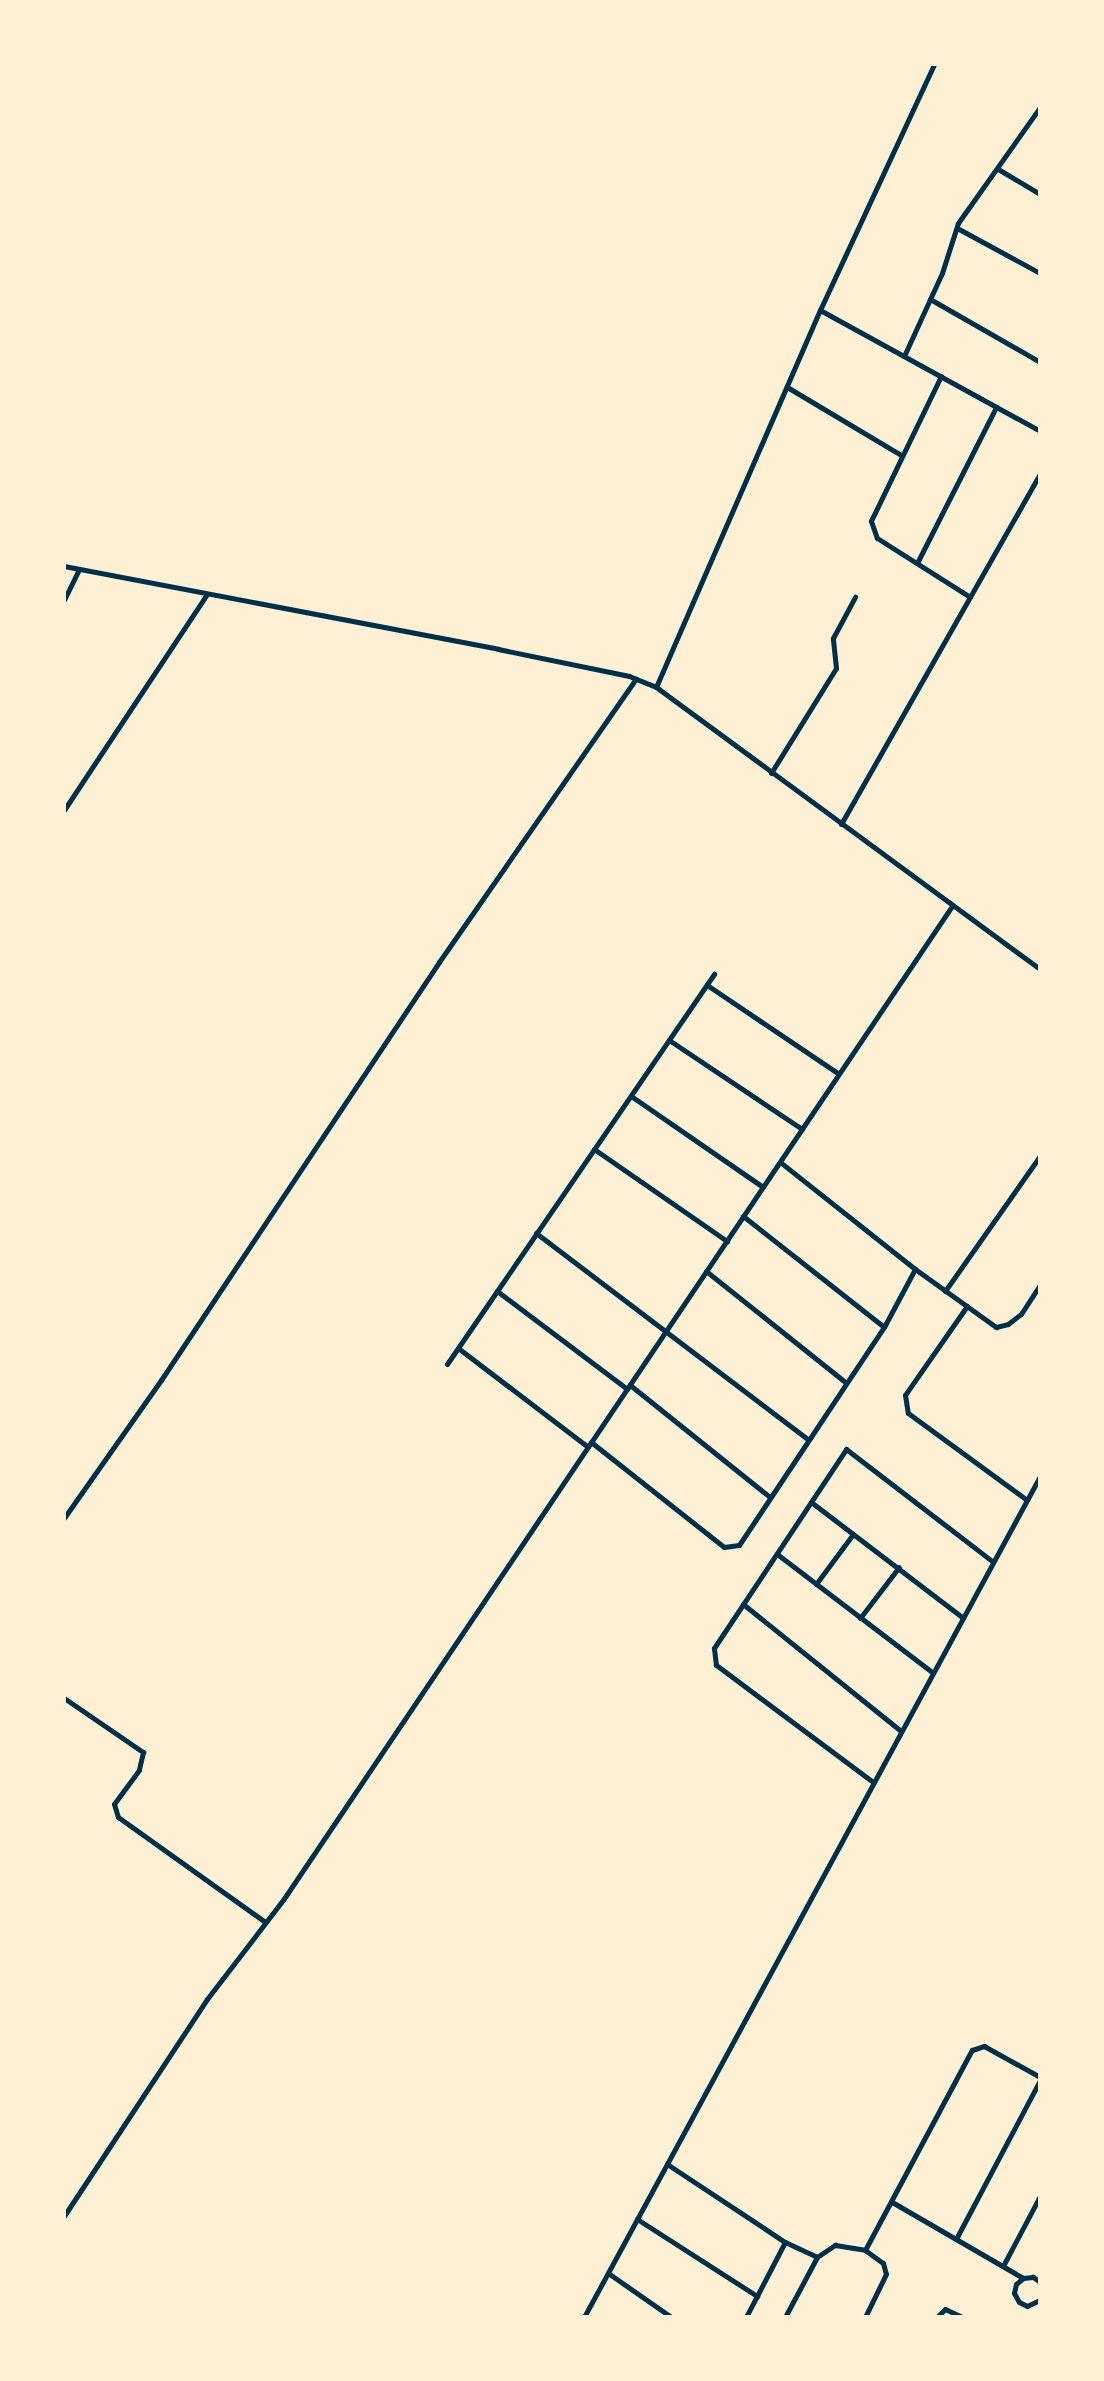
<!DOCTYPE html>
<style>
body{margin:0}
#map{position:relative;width:1104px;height:2381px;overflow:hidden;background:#fdf0d5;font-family:Poppins,sans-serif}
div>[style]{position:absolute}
.minor>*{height:5px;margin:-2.5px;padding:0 2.5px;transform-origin:2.5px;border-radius:2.5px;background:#003049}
span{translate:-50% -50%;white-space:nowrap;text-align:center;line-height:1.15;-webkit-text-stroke:7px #fdf0d5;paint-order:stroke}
.frame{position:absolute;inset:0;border:66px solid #fdf0d5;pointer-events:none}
</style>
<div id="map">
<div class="minor">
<div style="left:998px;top:169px;width:49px;rotate:30.8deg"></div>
<div style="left:957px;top:228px;width:94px;rotate:28.5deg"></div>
<div style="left:930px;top:299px;width:127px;rotate:29.8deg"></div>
<div style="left:820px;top:310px;width:251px;rotate:28.8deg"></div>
<div style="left:904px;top:356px;width:91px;rotate:-65.4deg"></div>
<div style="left:942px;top:273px;width:52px;rotate:-72.3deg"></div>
<div style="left:958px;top:223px;width:142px;rotate:-54.7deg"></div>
<div style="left:941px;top:376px;width:161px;rotate:115.8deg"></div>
<div style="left:871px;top:521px;width:18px;rotate:71deg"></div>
<div style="left:877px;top:538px;width:110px;rotate:32.4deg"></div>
<div style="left:787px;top:387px;width:133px;rotate:30.8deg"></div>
<div style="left:917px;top:563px;width:175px;rotate:-63.1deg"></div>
<div style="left:64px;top:566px;width:442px;rotate:10.8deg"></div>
<div style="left:498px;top:649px;width:134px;rotate:11.6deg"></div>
<div style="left:629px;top:676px;width:29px;rotate:22deg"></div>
<div style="left:656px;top:687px;width:476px;rotate:36.3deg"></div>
<div style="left:64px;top:600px;width:34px;rotate:-64deg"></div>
<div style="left:656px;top:687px;width:411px;rotate:-66.5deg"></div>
<div style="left:820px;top:310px;width:271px;rotate:-65.1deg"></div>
<div style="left:771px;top:773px;width:123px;rotate:-58.2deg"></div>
<div style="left:836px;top:668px;width:30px;rotate:-96deg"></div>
<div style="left:833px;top:638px;width:47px;rotate:-61.8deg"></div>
<div style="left:64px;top:810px;width:259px;rotate:-56.5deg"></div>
<div style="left:841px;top:824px;width:403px;rotate:-60.4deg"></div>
<div style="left:707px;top:985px;width:159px;rotate:34deg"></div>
<div style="left:669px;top:1040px;width:160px;rotate:33.8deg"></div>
<div style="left:631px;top:1096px;width:160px;rotate:34.6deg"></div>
<div style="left:594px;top:1149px;width:162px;rotate:34.7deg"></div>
<div style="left:743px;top:1216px;width:179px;rotate:38.2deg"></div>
<div style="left:536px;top:1233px;width:340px;rotate:37.2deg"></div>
<div style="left:915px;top:1269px;width:100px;rotate:35.6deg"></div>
<div style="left:996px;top:1327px;width:12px;rotate:-14deg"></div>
<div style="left:1008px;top:1324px;width:16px;rotate:-38deg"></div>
<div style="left:1021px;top:1314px;width:35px;rotate:-57deg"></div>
<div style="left:706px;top:1271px;width:178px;rotate:38.6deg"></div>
<div style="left:497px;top:1291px;width:163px;rotate:37deg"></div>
<div style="left:945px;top:1291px;width:165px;rotate:-54.9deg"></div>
<div style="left:967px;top:1306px;width:108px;rotate:124.9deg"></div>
<div style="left:905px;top:1395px;width:18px;rotate:81deg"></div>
<div style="left:908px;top:1413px;width:147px;rotate:36.2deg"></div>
<div style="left:458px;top:1348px;width:163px;rotate:37.3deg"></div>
<div style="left:447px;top:1364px;width:473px;rotate:-55.6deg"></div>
<div style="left:630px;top:1385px;width:179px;rotate:38.7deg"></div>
<div style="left:591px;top:1442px;width:169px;rotate:38.3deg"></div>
<div style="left:724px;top:1547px;width:15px;rotate:-8deg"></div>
<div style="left:739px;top:1545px;width:262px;rotate:-56.4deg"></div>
<div style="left:884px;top:1327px;width:66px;rotate:-61.9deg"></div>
<div style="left:915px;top:1269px;width:172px;rotate:-141.6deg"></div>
<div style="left:811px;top:1502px;width:191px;rotate:37.3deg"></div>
<div style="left:64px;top:1518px;width:169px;rotate:-54.9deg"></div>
<div style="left:161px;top:1380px;width:502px;rotate:-56.37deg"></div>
<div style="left:439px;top:962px;width:345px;rotate:-55.2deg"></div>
<div style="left:777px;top:1554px;width:196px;rotate:37.3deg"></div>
<div style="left:816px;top:1584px;width:62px;rotate:-53.5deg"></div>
<div style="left:743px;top:1604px;width:203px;rotate:38.8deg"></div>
<div style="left:860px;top:1618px;width:64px;rotate:-52.6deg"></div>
<div style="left:64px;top:1698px;width:96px;rotate:34.4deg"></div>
<div style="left:143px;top:1752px;width:18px;rotate:103deg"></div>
<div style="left:139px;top:1770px;width:42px;rotate:126.3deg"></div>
<div style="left:114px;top:1804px;width:14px;rotate:73deg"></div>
<div style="left:118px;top:1817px;width:181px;rotate:35.5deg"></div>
<div style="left:873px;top:1782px;width:196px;rotate:-143.3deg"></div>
<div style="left:716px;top:1665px;width:17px;rotate:-97deg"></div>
<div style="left:714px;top:1648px;width:239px;rotate:-56.4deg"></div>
<div style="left:846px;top:1449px;width:185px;rotate:37.5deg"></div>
<div style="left:667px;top:2164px;width:141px;rotate:33.5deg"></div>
<div style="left:785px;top:2242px;width:85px;rotate:117.5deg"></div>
<div style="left:892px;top:2202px;width:151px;rotate:30.1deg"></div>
<div style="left:64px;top:2216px;width:260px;rotate:-56.6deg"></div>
<div style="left:207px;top:1999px;width:125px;rotate:-52.5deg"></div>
<div style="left:283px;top:1900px;width:1198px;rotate:-56.06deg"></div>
<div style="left:637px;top:2219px;width:143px;rotate:32.7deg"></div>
<div style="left:957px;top:2237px;width:178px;rotate:-62.1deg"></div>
<div style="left:785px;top:2242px;width:35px;rotate:25deg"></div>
<div style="left:817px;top:2257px;width:22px;rotate:-34deg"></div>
<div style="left:835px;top:2245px;width:30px;rotate:9deg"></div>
<div style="left:865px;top:2250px;width:22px;rotate:36deg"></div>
<div style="left:883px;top:2263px;width:11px;rotate:75deg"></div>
<div style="left:886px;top:2274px;width:48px;rotate:116deg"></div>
<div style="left:865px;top:2250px;width:227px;rotate:-61.9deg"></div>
<div style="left:972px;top:2050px;width:13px;rotate:-18deg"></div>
<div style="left:984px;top:2046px;width:64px;rotate:29deg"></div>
<div style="left:1004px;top:2264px;width:77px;rotate:-62.1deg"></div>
<div style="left:608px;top:2273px;width:77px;rotate:34.9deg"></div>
<div style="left:1040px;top:2282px;width:9px;rotate:-144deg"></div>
<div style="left:1033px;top:2277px;width:10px;rotate:174deg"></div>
<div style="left:1023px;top:2278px;width:9px;rotate:139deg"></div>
<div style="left:1016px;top:2284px;width:9px;rotate:103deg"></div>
<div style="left:1014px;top:2293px;width:10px;rotate:61deg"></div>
<div style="left:1019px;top:2302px;width:9px;rotate:27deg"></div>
<div style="left:1027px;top:2306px;width:14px;rotate:-25deg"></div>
<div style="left:584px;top:2317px;width:957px;rotate:-61.53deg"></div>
<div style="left:785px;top:2317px;width:68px;rotate:-61.9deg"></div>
<div style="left:937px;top:2317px;width:11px;rotate:-45deg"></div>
<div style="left:945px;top:2309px;width:19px;rotate:25deg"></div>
</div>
<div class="frame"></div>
</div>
